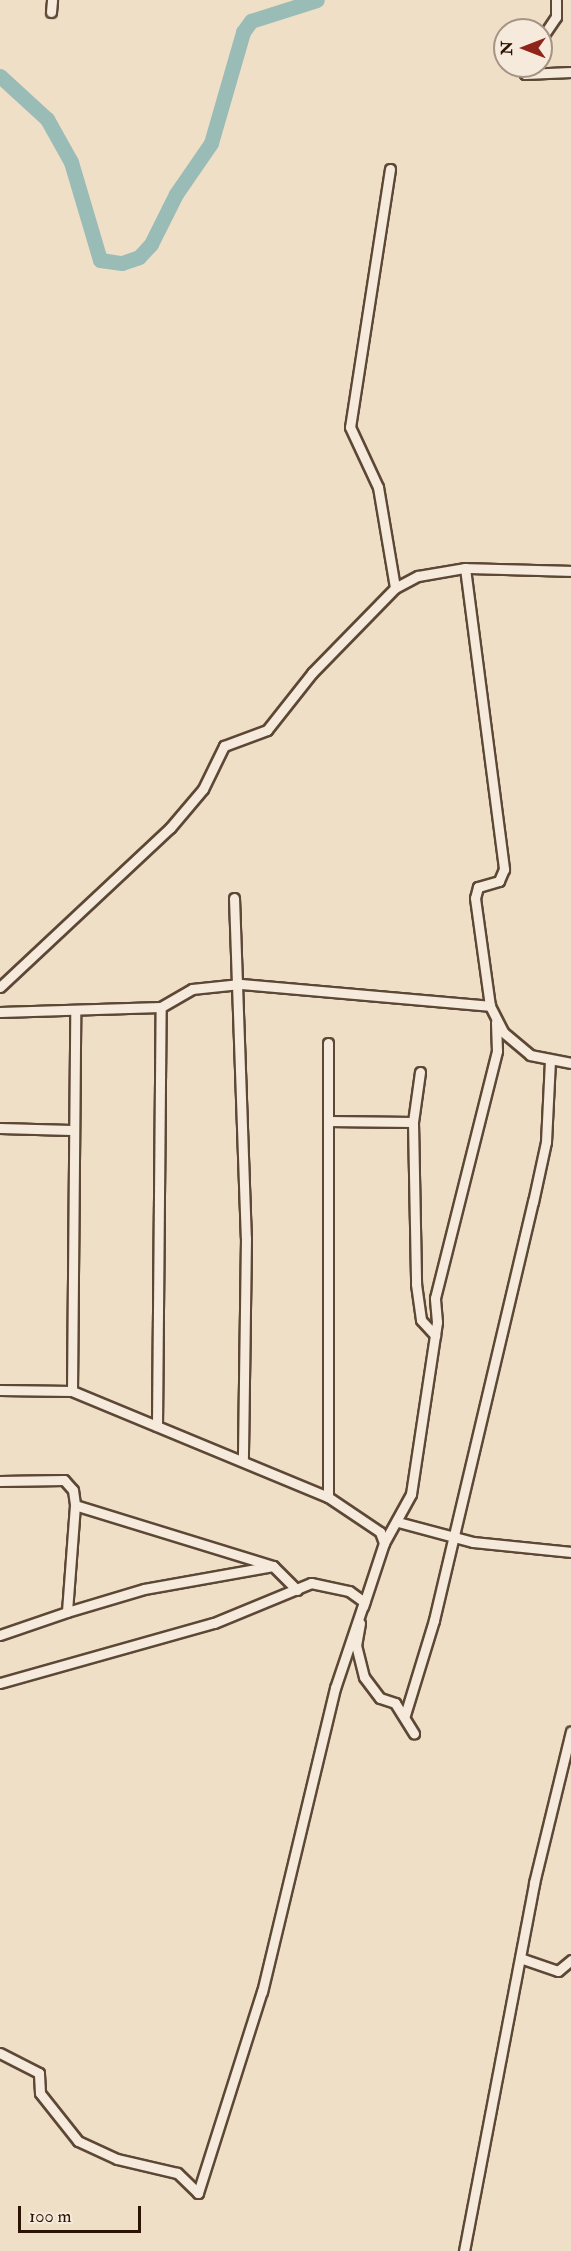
<!DOCTYPE html>
<style>
body{margin:0}
#map{position:relative;width:571px;height:2251px;overflow:hidden;background:#f0dfc7;font-family:"IM FELL Double Pica",serif}
div>[style]{position:absolute}
.river>*{height:15px;margin:-7.5px;padding:0 7.5px;transform-origin:7.5px;border-radius:7.5px;background:#9abcb7}
.roads{filter:drop-shadow(2px 0 #5d4735) drop-shadow(-2px 0 #5d4735) drop-shadow(0 2px #5d4735) drop-shadow(0 -2px #5d4735)}
.minor>*{height:9px;margin:-4.5px;padding:0 4.5px;transform-origin:4.5px;border-radius:4.5px;background:#f5eadb}
span{translate:-50% -50%;white-space:nowrap;text-align:center;line-height:1.15;-webkit-text-stroke:5px #f5eadb;paint-order:stroke}
.north{position:absolute;left:493px;top:18px;width:60px;height:60px;box-sizing:border-box;background:#f5eadb;border:2px solid #a59485;border-radius:50%;rotate:270deg;font-size:16px;font-weight:700;line-height:24px;text-align:center;color:#2c1404}
.north::after{content:'';display:block;margin:auto;width:21px;height:27px;background:#8f2418;clip-path:polygon(50% 0,100% 100%,50% 72%,0 100%)}
.scale{position:absolute;left:18px;top:2206px;width:123px;height:27px;box-sizing:border-box;border:3px solid #2c1404;border-top:0;padding-left:8px;font-size:18px;line-height:21px;white-space:nowrap;color:#2c1404;-webkit-text-stroke:4px #f5eadb;paint-order:stroke}
</style>
<div id="map">
<div class="river">
<div style="left:0;top:76px;width:64px;rotate:42.5deg"></div>
<div style="left:47px;top:119px;width:49px;rotate:60.8deg"></div>
<div style="left:71px;top:162px;width:102px;rotate:73.5deg"></div>
<div style="left:100px;top:260px;width:22px;rotate:8deg"></div>
<div style="left:122px;top:263px;width:18px;rotate:-19deg"></div>
<div style="left:139px;top:257px;width:18px;rotate:-47deg"></div>
<div style="left:151px;top:244px;width:56px;rotate:-63.4deg"></div>
<div style="left:176px;top:194px;width:62px;rotate:-55.5deg"></div>
<div style="left:211px;top:143px;width:116px;rotate:-73.9deg"></div>
<div style="left:243px;top:32px;width:14px;rotate:-54deg"></div>
<div style="left:251px;top:21px;width:69px;rotate:-17.7deg"></div>
</div>
<div class="roads">
<div class="minor">
<div style="left:51px;top:12px;width:12px;rotate:-85deg"></div>
<div style="left:541px;top:39px;width:27px;rotate:-56deg"></div>
<div style="left:556px;top:17px;width:17px;rotate:-90deg"></div>
<div style="left:525px;top:66px;width:8px;rotate:90deg"></div>
<div style="left:525px;top:74px;width:46px;rotate:-2.5deg"></div>
<div style="left:390px;top:169px;width:261px;rotate:98.8deg"></div>
<div style="left:350px;top:427px;width:66px;rotate:65deg"></div>
<div style="left:378px;top:487px;width:102px;rotate:80.4deg"></div>
<div style="left:465px;top:568px;width:304px;rotate:82.6deg"></div>
<div style="left:504px;top:869px;width:13px;rotate:113deg"></div>
<div style="left:499px;top:881px;width:22px;rotate:164deg"></div>
<div style="left:478px;top:887px;width:11px;rotate:105deg"></div>
<div style="left:475px;top:898px;width:109px;rotate:82.1deg"></div>
<div style="left:490px;top:1006px;width:29px;rotate:63deg"></div>
<div style="left:503px;top:1032px;width:35px;rotate:40deg"></div>
<div style="left:530px;top:1055px;width:42px;rotate:11deg"></div>
<div style="left:234px;top:898px;width:340px;rotate:88deg"></div>
<div style="left:246px;top:1238px;width:223px;rotate:90.8deg"></div>
<div style="left:0;top:987px;width:233px;rotate:-43.1deg"></div>
<div style="left:170px;top:828px;width:51px;rotate:-49.8deg"></div>
<div style="left:203px;top:789px;width:48px;rotate:-64deg"></div>
<div style="left:224px;top:746px;width:46px;rotate:-20.4deg"></div>
<div style="left:267px;top:730px;width:73px;rotate:-51.7deg"></div>
<div style="left:312px;top:673px;width:119px;rotate:-45.7deg"></div>
<div style="left:395px;top:588px;width:26px;rotate:-28deg"></div>
<div style="left:418px;top:576px;width:48px;rotate:-9.7deg"></div>
<div style="left:465px;top:568px;width:106px;rotate:1.6deg"></div>
<div style="left:0;top:1012px;width:161px;rotate:-1.8deg"></div>
<div style="left:161px;top:1007px;width:36px;rotate:-30deg"></div>
<div style="left:192px;top:989px;width:48px;rotate:-5.9deg"></div>
<div style="left:240px;top:984px;width:251px;rotate:5deg"></div>
<div style="left:328px;top:1043px;width:454px;rotate:90deg"></div>
<div style="left:420px;top:1072px;width:50px;rotate:98deg"></div>
<div style="left:413px;top:1122px;width:162px;rotate:88.9deg"></div>
<div style="left:416px;top:1284px;width:36px;rotate:82deg"></div>
<div style="left:421px;top:1320px;width:21px;rotate:47deg"></div>
<div style="left:328px;top:1121px;width:85px;rotate:0.7deg"></div>
<div style="left:0;top:1128px;width:71px;rotate:1.6deg"></div>
<div style="left:0;top:1390px;width:72px;rotate:0.8deg"></div>
<div style="left:72px;top:1391px;width:277px;rotate:22.5deg"></div>
<div style="left:328px;top:1497px;width:63px;rotate:33.9deg"></div>
<div style="left:380px;top:1532px;width:12px;rotate:70deg"></div>
<div style="left:384px;top:1543px;width:67px;rotate:108.2deg"></div>
<div style="left:72px;top:1391px;width:380px;rotate:-89.5deg"></div>
<div style="left:157px;top:1426px;width:419px;rotate:-89.5deg"></div>
<div style="left:0;top:1481px;width:64px;rotate:-0.9deg"></div>
<div style="left:64px;top:1480px;width:13px;rotate:48deg"></div>
<div style="left:73px;top:1490px;width:15px;rotate:82deg"></div>
<div style="left:75px;top:1505px;width:107px;rotate:94.3deg"></div>
<div style="left:67px;top:1612px;width:71px;rotate:161.1deg"></div>
<div style="left:398px;top:1522px;width:78px;rotate:14.9deg"></div>
<div style="left:473px;top:1542px;width:99px;rotate:5.8deg"></div>
<div style="left:384px;top:1543px;width:56px;rotate:-61.1deg"></div>
<div style="left:411px;top:1494px;width:174px;rotate:-81.4deg"></div>
<div style="left:437px;top:1322px;width:24px;rotate:-95deg"></div>
<div style="left:435px;top:1298px;width:255px;rotate:-75.9deg"></div>
<div style="left:497px;top:1051px;width:29px;rotate:-92deg"></div>
<div style="left:273px;top:1566px;width:34px;rotate:45deg"></div>
<div style="left:67px;top:1612px;width:80px;rotate:-16.6deg"></div>
<div style="left:144px;top:1589px;width:131px;rotate:-10.1deg"></div>
<div style="left:273px;top:1566px;width:207px;rotate:-162.9deg"></div>
<div style="left:360px;top:1623px;width:22px;rotate:100deg"></div>
<div style="left:356px;top:1645px;width:33px;rotate:76deg"></div>
<div style="left:364px;top:1677px;width:26px;rotate:53deg"></div>
<div style="left:380px;top:1698px;width:16px;rotate:18deg"></div>
<div style="left:395px;top:1703px;width:36px;rotate:58deg"></div>
<div style="left:0;top:1683px;width:222px;rotate:-15.7deg"></div>
<div style="left:214px;top:1623px;width:105px;rotate:-22.4deg"></div>
<div style="left:311px;top:1583px;width:39px;rotate:12deg"></div>
<div style="left:349px;top:1591px;width:19px;rotate:36deg"></div>
<div style="left:364px;top:1602px;width:91px;rotate:108.6deg"></div>
<div style="left:335px;top:1688px;width:312px;rotate:103.5deg"></div>
<div style="left:262px;top:1991px;width:212px;rotate:107.6deg"></div>
<div style="left:198px;top:2193px;width:29px;rotate:-136deg"></div>
<div style="left:177px;top:2173px;width:62px;rotate:-166.9deg"></div>
<div style="left:117px;top:2159px;width:43px;rotate:-155.2deg"></div>
<div style="left:78px;top:2141px;width:61px;rotate:-128.4deg"></div>
<div style="left:40px;top:2093px;width:20px;rotate:-93deg"></div>
<div style="left:39px;top:2073px;width:44px;rotate:-152.9deg"></div>
<div style="left:405px;top:1715px;width:99px;rotate:-73deg"></div>
<div style="left:434px;top:1620px;width:430px;rotate:-76.7deg"></div>
<div style="left:533px;top:1202px;width:61px;rotate:-77.8deg"></div>
<div style="left:546px;top:1142px;width:81px;rotate:-87.2deg"></div>
<div style="left:520px;top:1958px;width:40px;rotate:18.9deg"></div>
<div style="left:558px;top:1971px;width:17px;rotate:-40deg"></div>
<div style="left:464px;top:2251px;width:375px;rotate:-79.2deg"></div>
<div style="left:534px;top:1883px;width:156px;rotate:-76.3deg"></div>
</div>
</div>
<div class="north">N</div>
<div class="scale">100 m</div>
</div>
